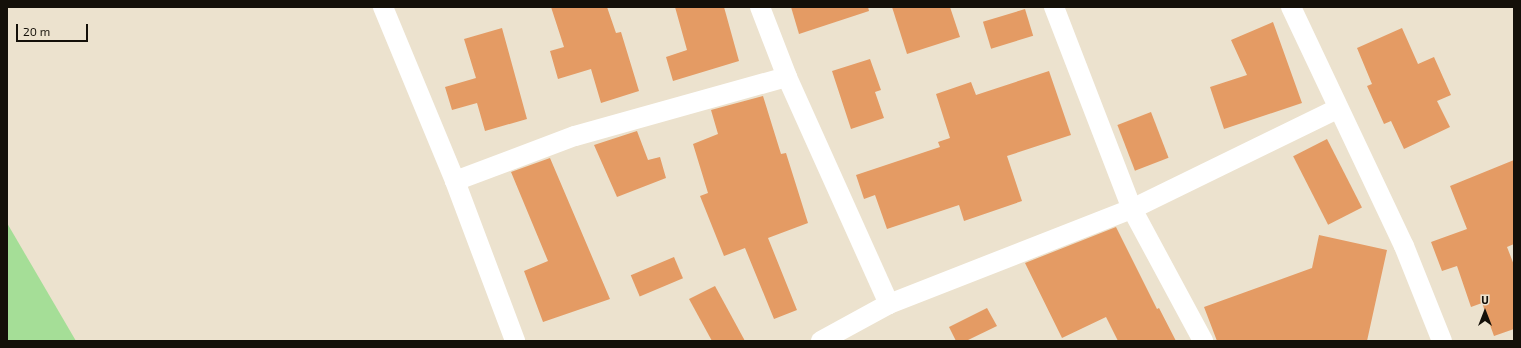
<!DOCTYPE html>
<style>
body{margin:0}
#map{position:relative;width:1521px;height:348px;overflow:hidden;background:#ece2ce;font-family:"Exo 2",sans-serif}
div>[style]{position:absolute}
.water>*{inset:0;background:#a5de97}
.building>*{inset:0;background:#e49b64;transform-origin:0 0}
.street>*{height:20px;margin:-10px;padding:0 10px;transform-origin:10px;border-radius:10px;background:#fff}
span{translate:-50% -50%;white-space:nowrap;text-align:center;line-height:1.15;-webkit-text-stroke:3px #ece2ce;paint-order:stroke}
.frame{position:absolute;inset:0;border:8px solid #141009;pointer-events:none}
.north{position:absolute;left:1465px;top:292px;width:40px;height:40px;-webkit-text-stroke:3px #ece2ce;paint-order:stroke;rotate:0deg;font-size:11px;font-weight:700;line-height:16px;text-align:center;color:#141009}
.north::after{content:'';display:block;margin:auto;width:14px;height:18px;background:#141009;clip-path:polygon(50% 0,100% 100%,50% 72%,0 100%)}
.scale{position:absolute;left:16px;top:24px;width:72px;height:18px;box-sizing:border-box;border:2px solid #141009;border-top:0;padding-left:5px;font-size:12px;line-height:14px;white-space:nowrap;color:#141009;-webkit-text-stroke:3px #ece2ce;paint-order:stroke}
</style>
<div id="map">
<div class="water">
<div style="clip-path:polygon(7px 223px,76px 341px,7px 341px)"></div>
</div>
<div class="building">
<div style="clip-path:polygon(551px 7px,607px 7px,616px 33px,621px 32px,639px 91px,601px 103px,591px 69px,558px 79px,550px 51px,564px 47px)"></div>
<div style="clip-path:polygon(675px 7px,724px 7px,739px 61px,673px 81px,666px 57px,687px 50px)"></div>
<div style="clip-path:polygon(791px 7px,868px 7px,869px 11px,799px 34px)"></div>
<div style="clip-path:polygon(892px 7px,950px 7px,960px 37px,907px 54px)"></div>
<div style="left:1025px;top:9px;width:28px;height:44px;rotate:73deg"></div>
<div style="clip-path:polygon(1273px 22px,1302px 103px,1224px 129px,1210px 87px,1247px 75px,1231px 40px)"></div>
<div style="clip-path:polygon(502px 28px,527px 119px,485px 131px,477px 103px,452px 110px,445px 87px,476px 78px,464px 39px)"></div>
<div style="clip-path:polygon(1402px 28px,1418px 64px,1434px 57px,1451px 95px,1437px 101px,1450px 127px,1404px 149px,1391px 121px,1384px 124px,1367px 86px,1372px 84px,1357px 48px)"></div>
<div style="clip-path:polygon(870px 59px,881px 90px,875px 92px,884px 118px,851px 129px,832px 71px)"></div>
<div style="clip-path:polygon(1049px 71px,1071px 135px,1007px 156px,1022px 201px,964px 221px,959px 205px,887px 229px,875px 195px,864px 199px,856px 175px,940px 147px,938px 142px,950px 138px,936px 94px,971px 82px,976px 95px)"></div>
<div style="clip-path:polygon(763px 96px,781px 154px,786px 153px,808px 223px,768px 238px,797px 310px,774px 319px,745px 248px,724px 256px,700px 196px,708px 193px,693px 144px,718px 134px,711px 110px)"></div>
<div style="left:1151px;top:112px;width:49px;height:36px;rotate:69deg"></div>
<div style="clip-path:polygon(637px 131px,648px 160px,660px 157px,666px 178px,617px 197px,594px 145px)"></div>
<div style="left:1327px;top:139px;width:77px;height:38px;rotate:63deg"></div>
<div style="clip-path:polygon(550px 158px,610px 299px,543px 322px,524px 271px,548px 261px,511px 172px)"></div>
<div style="clip-path:polygon(1514px 160px,1514px 244px,1507px 247px,1514px 265px,1514px 329px,1494px 336px,1482px 303px,1471px 307px,1457px 266px,1442px 271px,1431px 242px,1467px 229px,1450px 186px)"></div>
<div style="clip-path:polygon(1116px 227px,1157px 309px,1159px 308px,1176px 341px,1118px 341px,1106px 317px,1062px 338px,1025px 263px)"></div>
<div style="clip-path:polygon(1319px 235px,1387px 250px,1367px 341px,1217px 341px,1204px 307px,1312px 268px)"></div>
<div style="left:674px;top:257px;width:23px;height:47px;rotate:67deg"></div>
<div style="clip-path:polygon(715px 286px,745px 341px,712px 341px,689px 299px)"></div>
<div style="clip-path:polygon(987px 308px,997px 326px,966px 341px,956px 341px,949px 327px)"></div>
</div>
<div class="street">
<div style="left:383px;top:7px;width:188px;rotate:67.5deg"></div>
<div style="left:455px;top:181px;width:171px;rotate:69.4deg"></div>
<div style="left:760px;top:7px;width:75px;rotate:68.9deg"></div>
<div style="left:787px;top:77px;width:249px;rotate:65.8deg"></div>
<div style="left:889px;top:304px;width:261px;rotate:-21.4deg"></div>
<div style="left:1132px;top:209px;width:228px;rotate:-26deg"></div>
<div style="left:1054px;top:7px;width:217px;rotate:68.9deg"></div>
<div style="left:1132px;top:209px;width:150px;rotate:61.7deg"></div>
<div style="left:1291px;top:7px;width:264px;rotate:64.7deg"></div>
<div style="left:1404px;top:246px;width:102px;rotate:68.2deg"></div>
<div style="left:455px;top:181px;width:128px;rotate:-20.6deg"></div>
<div style="left:575px;top:136px;width:220px;rotate:-15.6deg"></div>
<div style="left:821px;top:341px;width:77px;rotate:-28.6deg"></div>
</div>
<div class="frame"></div>
<div class="north">U</div>
<div class="scale">20 m</div>
</div>
